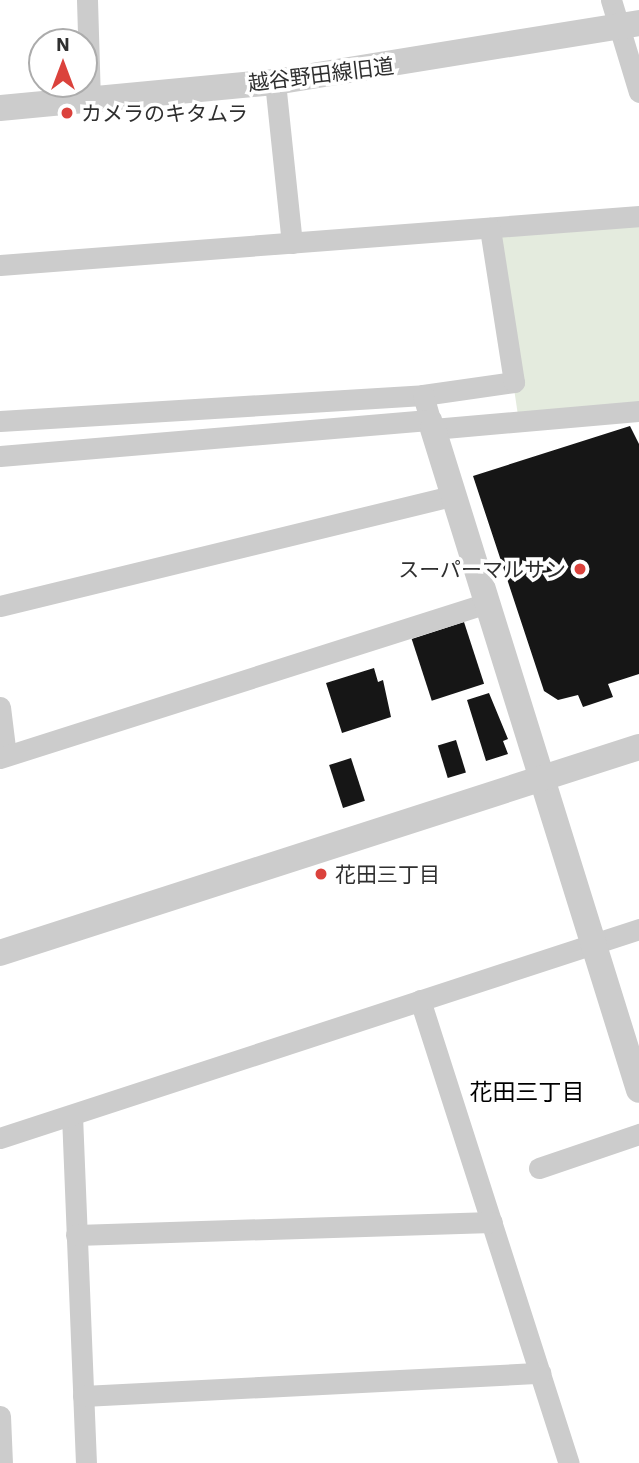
<!DOCTYPE html>
<meta charset="utf-8">
<style>
body{margin:0}
#map{position:relative;width:639px;height:1463px;overflow:hidden;background:#fff;font-family:"IBM Plex Sans","Noto Sans JP",sans-serif}
div>[style]{position:absolute}
.green>*{inset:0;background:#e4ebde}
.building>*{inset:0;background:#161616;transform-origin:0 0}
.minor>*{height:21px;margin:-10.5px;padding:0 10.5px;transform-origin:10.5px;border-radius:10.5px;background:#ccc}
.tertiary>*{height:26px;margin:-13px;padding:0 13px;transform-origin:13px;border-radius:13px;background:#ccc}
.dots>*{width:19px;height:19px;translate:-50% -50%;box-sizing:border-box;border:4px solid #fff;border-radius:50%}
span{translate:-50% -50%;white-space:nowrap;text-align:center;line-height:1.15;-webkit-text-stroke:7px #fff;paint-order:stroke}
.street-label{font-size:21px;color:#2f2f2f}
.poi-label{font-size:21px;color:#2f2f2f}
.left{translate:0 -50%;text-align:left}
.right{translate:-100% -50%;text-align:right}
.neighbourhood-label{font-size:23px;color:#000}
.north{position:absolute;left:28px;top:28px;width:70px;height:70px;box-sizing:border-box;background:#fff;border:2px solid #acacac;border-radius:50%;rotate:0deg;font-size:19px;font-weight:700;line-height:28px;text-align:center;color:#2f2f2f}
.north::after{content:'';display:block;margin:auto;width:24px;height:32px;background:#db423c;clip-path:polygon(50% 0,100% 100%,50% 72%,0 100%)}
</style>
<div id="map">
<div class="green">
<div style="clip-path:polygon(639px 216px,639px 411px,519px 422px,490px 228px)"></div>
</div>
<div class="building">
<div style="clip-path:polygon(630px 426px,639px 444px,639px 674px,608px 684px,613px 697px,583px 707px,578px 695px,558px 700px,544px 691px,473px 476px)"></div>
<div style="left:464px;top:622px;width:65px;height:55px;rotate:72deg"></div>
<div style="clip-path:polygon(374px 668px,378px 682px,383px 680px,391px 717px,342px 733px,326px 683px)"></div>
<div style="clip-path:polygon(489px 693px,508px 739px,503px 741px,508px 754px,486px 761px,467px 700px)"></div>
<div style="left:456px;top:740px;width:34px;height:19px;rotate:73deg"></div>
<div style="left:351px;top:758px;width:45px;height:23px;rotate:72deg"></div>
</div>
<div class="minor">
<div style="left:87px;top:0;width:99px;rotate:88.3deg"></div>
<div style="left:611px;top:0;width:96px;rotate:73.1deg"></div>
<div style="left:275px;top:82px;width:162px;rotate:84deg"></div>
<div style="left:0;top:265px;width:641px;rotate:-4.38deg"></div>
<div style="left:423px;top:395px;width:92px;rotate:-8.1deg"></div>
<div style="left:514px;top:382px;width:156px;rotate:-98.9deg"></div>
<div style="left:0;top:421px;width:424px;rotate:-3.5deg"></div>
<div style="left:423px;top:395px;width:35px;rotate:74deg"></div>
<div style="left:433px;top:429px;width:207px;rotate:-5deg"></div>
<div style="left:0;top:456px;width:433px;rotate:-4.8deg"></div>
<div style="left:0;top:606px;width:465px;rotate:-13.7deg"></div>
<div style="left:0;top:707px;width:49px;rotate:83deg"></div>
<div style="left:0;top:758px;width:508px;rotate:-17.65deg"></div>
<div style="left:420px;top:1000px;width:486px;rotate:72.2deg"></div>
<div style="left:72px;top:1115px;width:348px;rotate:87.7deg"></div>
<div style="left:0;top:1138px;width:672px;rotate:-18.11deg"></div>
<div style="left:539px;top:1168px;width:106px;rotate:-18.8deg"></div>
<div style="left:76px;top:1235px;width:416px;rotate:-1.8deg"></div>
<div style="left:83px;top:1396px;width:458px;rotate:-2.9deg"></div>
<div style="left:0;top:1416px;width:47px;rotate:87.6deg"></div>
</div>
<div class="tertiary">
<div style="left:0;top:108px;width:276px;rotate:-5.4deg"></div>
<div style="left:275px;top:82px;width:369px;rotate:-9.2deg"></div>
<div style="left:433px;top:429px;width:692px;rotate:72.69deg"></div>
<div style="left:0;top:953px;width:671px;rotate:-17.87deg"></div>
</div>
<div class="dots">
<div style="left:67px;top:113px;background:#db423c"></div>
<div style="left:580px;top:569px;background:#db423c"></div>
<div style="left:321px;top:874px;background:#db423c"></div>
</div>
<div class="street-label">
<span style="left:321px;top:74px;rotate:-7deg">越谷野田線旧道</span>
</div>
<div class="poi-label">
<span class="left" style="left:81px;top:113px">カメラのキタムラ</span>
<span class="right" style="left:566px;top:569px">スーパーマルサン</span>
<span class="left" style="left:335px;top:874px">花田三丁目</span>
</div>
<div class="neighbourhood-label">
<span style="left:527px;top:1091px">花田三丁目</span>
</div>
<div class="north">N</div>
</div>
